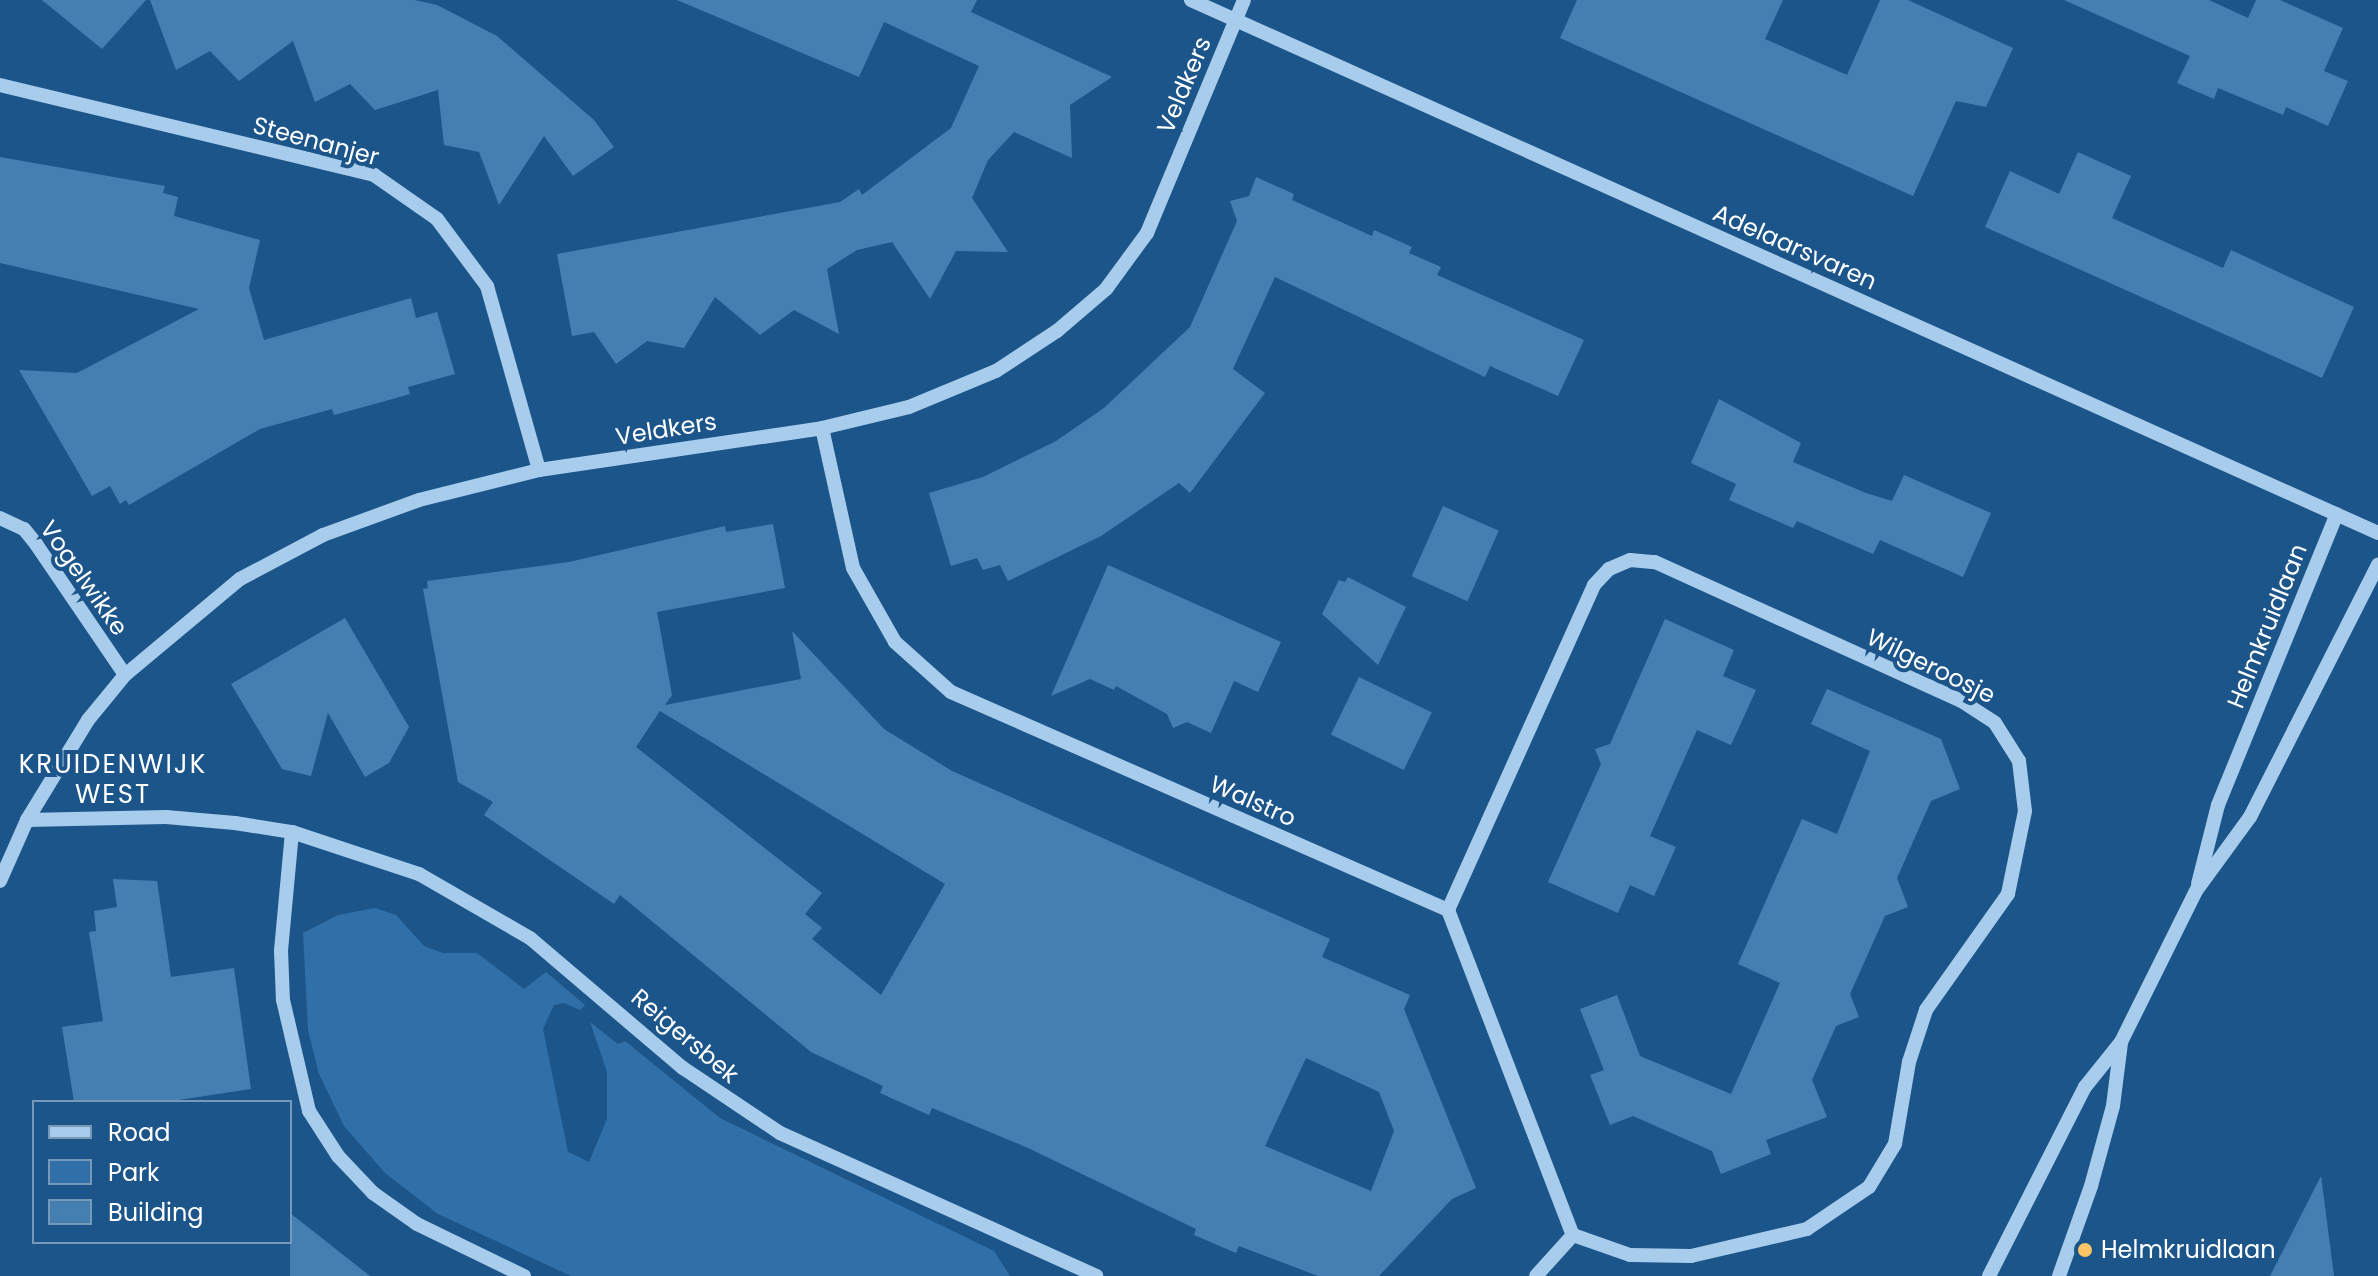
<!DOCTYPE html>
<style>
body{margin:0}
#map{position:relative;width:2378px;height:1276px;overflow:hidden;background:#1c558a;font-family:Poppins,sans-serif}
div>[style]{position:absolute}
.green>*{inset:0;background:#306fa8}
.building>*{inset:0;background:#457fb2;transform-origin:0 0}
.minor>*{height:14px;margin:-7px;padding:0 7px;transform-origin:7px;border-radius:7px;background:#a7ccec}
.dots>*{width:22px;height:22px;translate:-50% -50%;box-sizing:border-box;border:4px solid #1c558a;border-radius:50%}
span{translate:-50% -50%;white-space:nowrap;text-align:center;line-height:1.15;-webkit-text-stroke:8px #1c558a;paint-order:stroke}
.street-label{font-size:24px;color:#fff}
.poi-label{font-size:24px;color:#fff}
.left{translate:0 -50%;text-align:left}
.neighbourhood-label{font-size:26px;color:#fff;letter-spacing:2px}
.legend{position:absolute;left:32px;top:1100px;width:260px;height:144px;box-sizing:border-box;background:#1c558a;border:2px solid #7799b9;margin:0;padding:10px 14px;list-style:none;font-size:24px;color:#fff}
.legend li{display:flex;align-items:center;gap:16px;height:40px}
.legend b{width:40px;border:2px solid #7799b9}
</style>
<div id="map">
<div class="green">
<div style="clip-path:polygon(375px 908px,396px 915px,424px 946px,443px 953px,477px 953px,524px 989px,546px 972px,585px 1005px,580px 1010px,564px 1003px,554px 1005px,543px 1029px,568px 1152px,589px 1162px,607px 1119px,607px 1072px,590px 1022px,618px 1044px,625px 1041px,720px 1118px,994px 1251px,1010px 1276px,571px 1276px,438px 1214px,385px 1173px,344px 1126px,319px 1074px,308px 1030px,303px 933px,338px 915px)"></div>
</div>
<div class="building">
<div style="clip-path:polygon(42px 0,146px 0,102px 49px)"></div>
<div style="clip-path:polygon(150px 0,415px 0,437px 5px,497px 36px,594px 120px,614px 147px,573px 176px,544px 136px,499px 205px,479px 152px,444px 145px,438px 90px,375px 110px,350px 84px,315px 102px,293px 41px,239px 81px,210px 51px,176px 70px)"></div>
<div style="clip-path:polygon(677px 0,977px 0,971px 12px,1112px 77px,1070px 105px,1072px 158px,1014px 132px,988px 160px,972px 198px,1008px 252px,956px 251px,930px 299px,892px 242px,857px 250px,827px 269px,839px 334px,794px 310px,760px 335px,715px 297px,684px 348px,647px 341px,616px 364px,594px 332px,572px 336px,557px 254px,840px 202px,859px 189px,862px 195px,951px 128px,979px 66px,884px 22px,859px 77px)"></div>
<div style="clip-path:polygon(1577px 0,1783px 0,1765px 39px,1847px 75px,1880px 0,1908px 0,2013px 48px,1986px 107px,1956px 101px,1913px 196px,1560px 38px)"></div>
<div style="clip-path:polygon(2064px 0,2209px 0,2248px 18px,2256px 0,2280px 0,2343px 28px,2324px 71px,2348px 81px,2328px 126px,2286px 107px,2283px 115px,2218px 88px,2214px 99px,2177px 83px,2190px 56px)"></div>
<div style="clip-path:polygon(2078px 152px,2131px 176px,2112px 218px,2223px 268px,2231px 250px,2354px 307px,2322px 378px,1985px 227px,2010px 171px,2059px 194px)"></div>
<div style="clip-path:polygon(0 157px,165px 186px,163px 193px,178px 197px,174px 216px,260px 240px,249px 288px,264px 340px,411px 298px,416px 318px,437px 312px,455px 374px,408px 387px,410px 394px,382px 402px,334px 415px,332px 409px,260px 429px,129px 505px,126px 500px,120px 504px,110px 486px,92px 496px,19px 370px,77px 373px,199px 309px,0 263px)"></div>
<div style="clip-path:polygon(1256px 177px,1294px 194px,1292px 200px,1372px 236px,1374px 230px,1412px 247px,1409px 253px,1441px 267px,1437px 275px,1584px 340px,1558px 396px,1490px 366px,1485px 377px,1275px 277px,1233px 369px,1265px 393px,1190px 493px,1179px 483px,1101px 536px,1008px 581px,1000px 565px,983px 570px,977px 558px,951px 566px,929px 493px,983px 477px,1056px 441px,1104px 408px,1190px 327px,1237px 221px,1230px 201px,1249px 196px)"></div>
<div style="clip-path:polygon(1719px 399px,1801px 443px,1793px 462px,1866px 493px,1892px 501px,1904px 475px,1991px 513px,1963px 577px,1880px 540px,1873px 554px,1797px 521px,1793px 528px,1729px 500px,1736px 484px,1691px 463px)"></div>
<div style="left:1443px;top:506px;width:61px;height:77px;rotate:24deg"></div>
<div style="clip-path:polygon(evenodd,773px 524px,785px 588px,657px 612px,672px 695px,665px 705px,801px 679px,792px 631px,884px 729px,952px 771px,1330px 939px,1322px 957px,1410px 995px,1404px 1009px,1476px 1188px,1452px 1199px,1379px 1276px,1318px 1276px,1239px 1246px,1236px 1253px,1194px 1235px,1196px 1229px,1028px 1148px,932px 1108px,929px 1115px,880px 1093px,883px 1086px,811px 1052px,620px 895px,614px 904px,484px 815px,493px 802px,458px 782px,423px 589px,428px 588px,427px 581px,569px 562px,725px 526px,726px 532px,773px 524px,660px 711px,945px 884px,881px 995px,812px 939px,822px 928px,805px 914px,822px 893px,636px 747px,660px 711px,773px 524px,1306px 1058px,1379px 1092px,1394px 1131px,1371px 1191px,1265px 1146px,1306px 1058px)"></div>
<div style="clip-path:polygon(1108px 565px,1281px 642px,1258px 692px,1234px 681px,1211px 733px,1187px 722px,1173px 728px,1167px 714px,1116px 686px,1114px 690px,1090px 679px,1051px 696px)"></div>
<div style="clip-path:polygon(1348px 577px,1406px 607px,1378px 665px,1322px 614px,1339px 580px,1345px 582px)"></div>
<div style="clip-path:polygon(345px 618px,409px 727px,389px 763px,365px 777px,328px 713px,311px 776px,282px 769px,231px 684px)"></div>
<div style="clip-path:polygon(1665px 619px,1734px 650px,1723px 676px,1756px 690px,1731px 745px,1697px 730px,1650px 836px,1676px 847px,1654px 896px,1630px 885px,1618px 913px,1548px 882px,1601px 764px,1595px 749px,1610px 744px)"></div>
<div style="left:1359px;top:677px;width:81px;height:64px;rotate:26deg"></div>
<div style="clip-path:polygon(1827px 689px,1941px 739px,1960px 789px,1931px 801px,1897px 878px,1908px 907px,1885px 916px,1850px 994px,1859px 1017px,1836px 1026px,1812px 1080px,1827px 1117px,1766px 1140px,1771px 1154px,1721px 1174px,1712px 1151px,1633px 1116px,1610px 1125px,1590px 1075px,1604px 1070px,1580px 1009px,1617px 995px,1640px 1056px,1731px 1094px,1780px 983px,1738px 964px,1802px 819px,1837px 834px,1870px 751px,1811px 724px)"></div>
<div style="clip-path:polygon(113px 879px,157px 881px,171px 977px,234px 968px,251px 1089px,165px 1102px,74px 1102px,62px 1027px,103px 1021px,89px 932px,96px 931px,94px 911px,117px 907px)"></div>
<div style="clip-path:polygon(2321px 1176px,2334px 1276px,2270px 1276px)"></div>
<div style="clip-path:polygon(290px 1213px,370px 1276px,290px 1276px)"></div>
</div>
<div class="minor">
<div style="left:1191px;top:0;width:1301px;rotate:24.18deg"></div>
<div style="left:0;top:85px;width:385px;rotate:13.5deg"></div>
<div style="left:374px;top:175px;width:77px;rotate:34.9deg"></div>
<div style="left:437px;top:219px;width:84px;rotate:53.3deg"></div>
<div style="left:487px;top:286px;width:191px;rotate:74.2deg"></div>
<div style="left:822px;top:428px;width:143px;rotate:77.5deg"></div>
<div style="left:853px;top:568px;width:85px;rotate:60.4deg"></div>
<div style="left:895px;top:642px;width:75px;rotate:41.8deg"></div>
<div style="left:951px;top:692px;width:543px;rotate:23.68deg"></div>
<div style="left:1448px;top:910px;width:348px;rotate:69deg"></div>
<div style="left:1573px;top:1235px;width:55px;rotate:132.1deg"></div>
<div style="left:0;top:518px;width:26px;rotate:25deg"></div>
<div style="left:24px;top:529px;width:19px;rotate:51deg"></div>
<div style="left:36px;top:544px;width:158px;rotate:55.8deg"></div>
<div style="left:27px;top:820px;width:139px;rotate:-1.2deg"></div>
<div style="left:166px;top:817px;width:69px;rotate:5deg"></div>
<div style="left:235px;top:823px;width:58px;rotate:9deg"></div>
<div style="left:292px;top:832px;width:134px;rotate:18.3deg"></div>
<div style="left:419px;top:874px;width:128px;rotate:30deg"></div>
<div style="left:530px;top:938px;width:201px;rotate:40.4deg"></div>
<div style="left:683px;top:1068px;width:117px;rotate:33.8deg"></div>
<div style="left:780px;top:1133px;width:347px;rotate:24.3deg"></div>
<div style="left:292px;top:832px;width:120px;rotate:95.3deg"></div>
<div style="left:281px;top:951px;width:49px;rotate:87.7deg"></div>
<div style="left:283px;top:1000px;width:114px;rotate:76.8deg"></div>
<div style="left:309px;top:1111px;width:54px;rotate:57.2deg"></div>
<div style="left:338px;top:1156px;width:51px;rotate:46.6deg"></div>
<div style="left:373px;top:1193px;width:54px;rotate:35.2deg"></div>
<div style="left:417px;top:1224px;width:119px;rotate:25.9deg"></div>
<div style="left:0;top:881px;width:67px;rotate:-66.1deg"></div>
<div style="left:27px;top:820px;width:117px;rotate:-58.6deg"></div>
<div style="left:88px;top:720px;width:58px;rotate:-50.6deg"></div>
<div style="left:125px;top:675px;width:150px;rotate:-39.9deg"></div>
<div style="left:240px;top:579px;width:94px;rotate:-27.9deg"></div>
<div style="left:323px;top:535px;width:102px;rotate:-20deg"></div>
<div style="left:419px;top:500px;width:124px;rotate:-14deg"></div>
<div style="left:539px;top:470px;width:286px;rotate:-8.4deg"></div>
<div style="left:822px;top:428px;width:89px;rotate:-13.6deg"></div>
<div style="left:909px;top:407px;width:94px;rotate:-22.5deg"></div>
<div style="left:996px;top:371px;width:73px;rotate:-33.3deg"></div>
<div style="left:1057px;top:331px;width:65px;rotate:-40.6deg"></div>
<div style="left:1106px;top:289px;width:69px;rotate:-53.8deg"></div>
<div style="left:1147px;top:233px;width:252px;rotate:-67.4deg"></div>
<div style="left:2198px;top:884px;width:81px;rotate:-75.8deg"></div>
<div style="left:2218px;top:805px;width:314px;rotate:-67.8deg"></div>
<div style="left:1448px;top:910px;width:356px;rotate:-65.8deg"></div>
<div style="left:1594px;top:585px;width:22px;rotate:-47deg"></div>
<div style="left:1609px;top:569px;width:23px;rotate:-23deg"></div>
<div style="left:1630px;top:560px;width:25px;rotate:5deg"></div>
<div style="left:1655px;top:562px;width:338px;rotate:24.4deg"></div>
<div style="left:1963px;top:702px;width:38px;rotate:33deg"></div>
<div style="left:1995px;top:723px;width:45px;rotate:57.7deg"></div>
<div style="left:2019px;top:761px;width:50px;rotate:83.2deg"></div>
<div style="left:2025px;top:811px;width:85px;rotate:101.6deg"></div>
<div style="left:2008px;top:894px;width:142px;rotate:125.3deg"></div>
<div style="left:1926px;top:1010px;width:55px;rotate:108.1deg"></div>
<div style="left:1909px;top:1062px;width:83px;rotate:99.7deg"></div>
<div style="left:1895px;top:1144px;width:50px;rotate:121.2deg"></div>
<div style="left:1869px;top:1187px;width:75px;rotate:145.9deg"></div>
<div style="left:1807px;top:1229px;width:119px;rotate:166.9deg"></div>
<div style="left:1691px;top:1256px;width:61px;rotate:-179.1deg"></div>
<div style="left:1630px;top:1255px;width:60px;rotate:-160.7deg"></div>
<div style="left:1989px;top:1276px;width:212px;rotate:-63.1deg"></div>
<div style="left:2085px;top:1087px;width:58px;rotate:-51.3deg"></div>
<div style="left:2121px;top:1042px;width:169px;rotate:-63.6deg"></div>
<div style="left:2196px;top:891px;width:92px;rotate:-53.9deg"></div>
<div style="left:2250px;top:817px;width:283px;rotate:-63.1deg"></div>
<div style="left:2059px;top:1276px;width:96px;rotate:-70.4deg"></div>
<div style="left:2091px;top:1186px;width:83px;rotate:-74.6deg"></div>
<div style="left:2113px;top:1106px;width:64px;rotate:-82.8deg"></div>
</div>
<div class="dots">
<div style="left:2085px;top:1250px;background:#fcc565"></div>
</div>
<div class="street-label">
<span style="left:1184px;top:85px;rotate:-67deg">Veldkers</span>
<span style="left:316px;top:141px;rotate:15deg">Steenanjer</span>
<span style="left:1795px;top:247px;rotate:24deg">Adelaarsvaren</span>
<span style="left:666px;top:429px;rotate:-9deg">Veldkers</span>
<span style="left:84px;top:578px;rotate:55deg">Vogelwikke</span>
<span style="left:2267px;top:626px;rotate:-68deg">Helmkruidlaan</span>
<span style="left:1931px;top:666px;rotate:26deg">Wilgeroosje</span>
<span style="left:1253px;top:801px;rotate:24deg">Walstro</span>
<span style="left:685px;top:1036px;rotate:40deg">Reigersbek</span>
</div>
<div class="poi-label">
<span class="left" style="left:2101px;top:1250px">Helmkruidlaan</span>
</div>
<div class="neighbourhood-label">
<span style="left:113px;top:780px">KRUIDENWIJK<br>WEST</span>
</div>
<ul class="legend">
<li><b style="height:10px;background:#a7ccec"></b>Road</li>
<li><b style="height:22px;background:#306fa8"></b>Park</li>
<li><b style="height:22px;background:#457fb2"></b>Building</li>
</ul>
</div>
